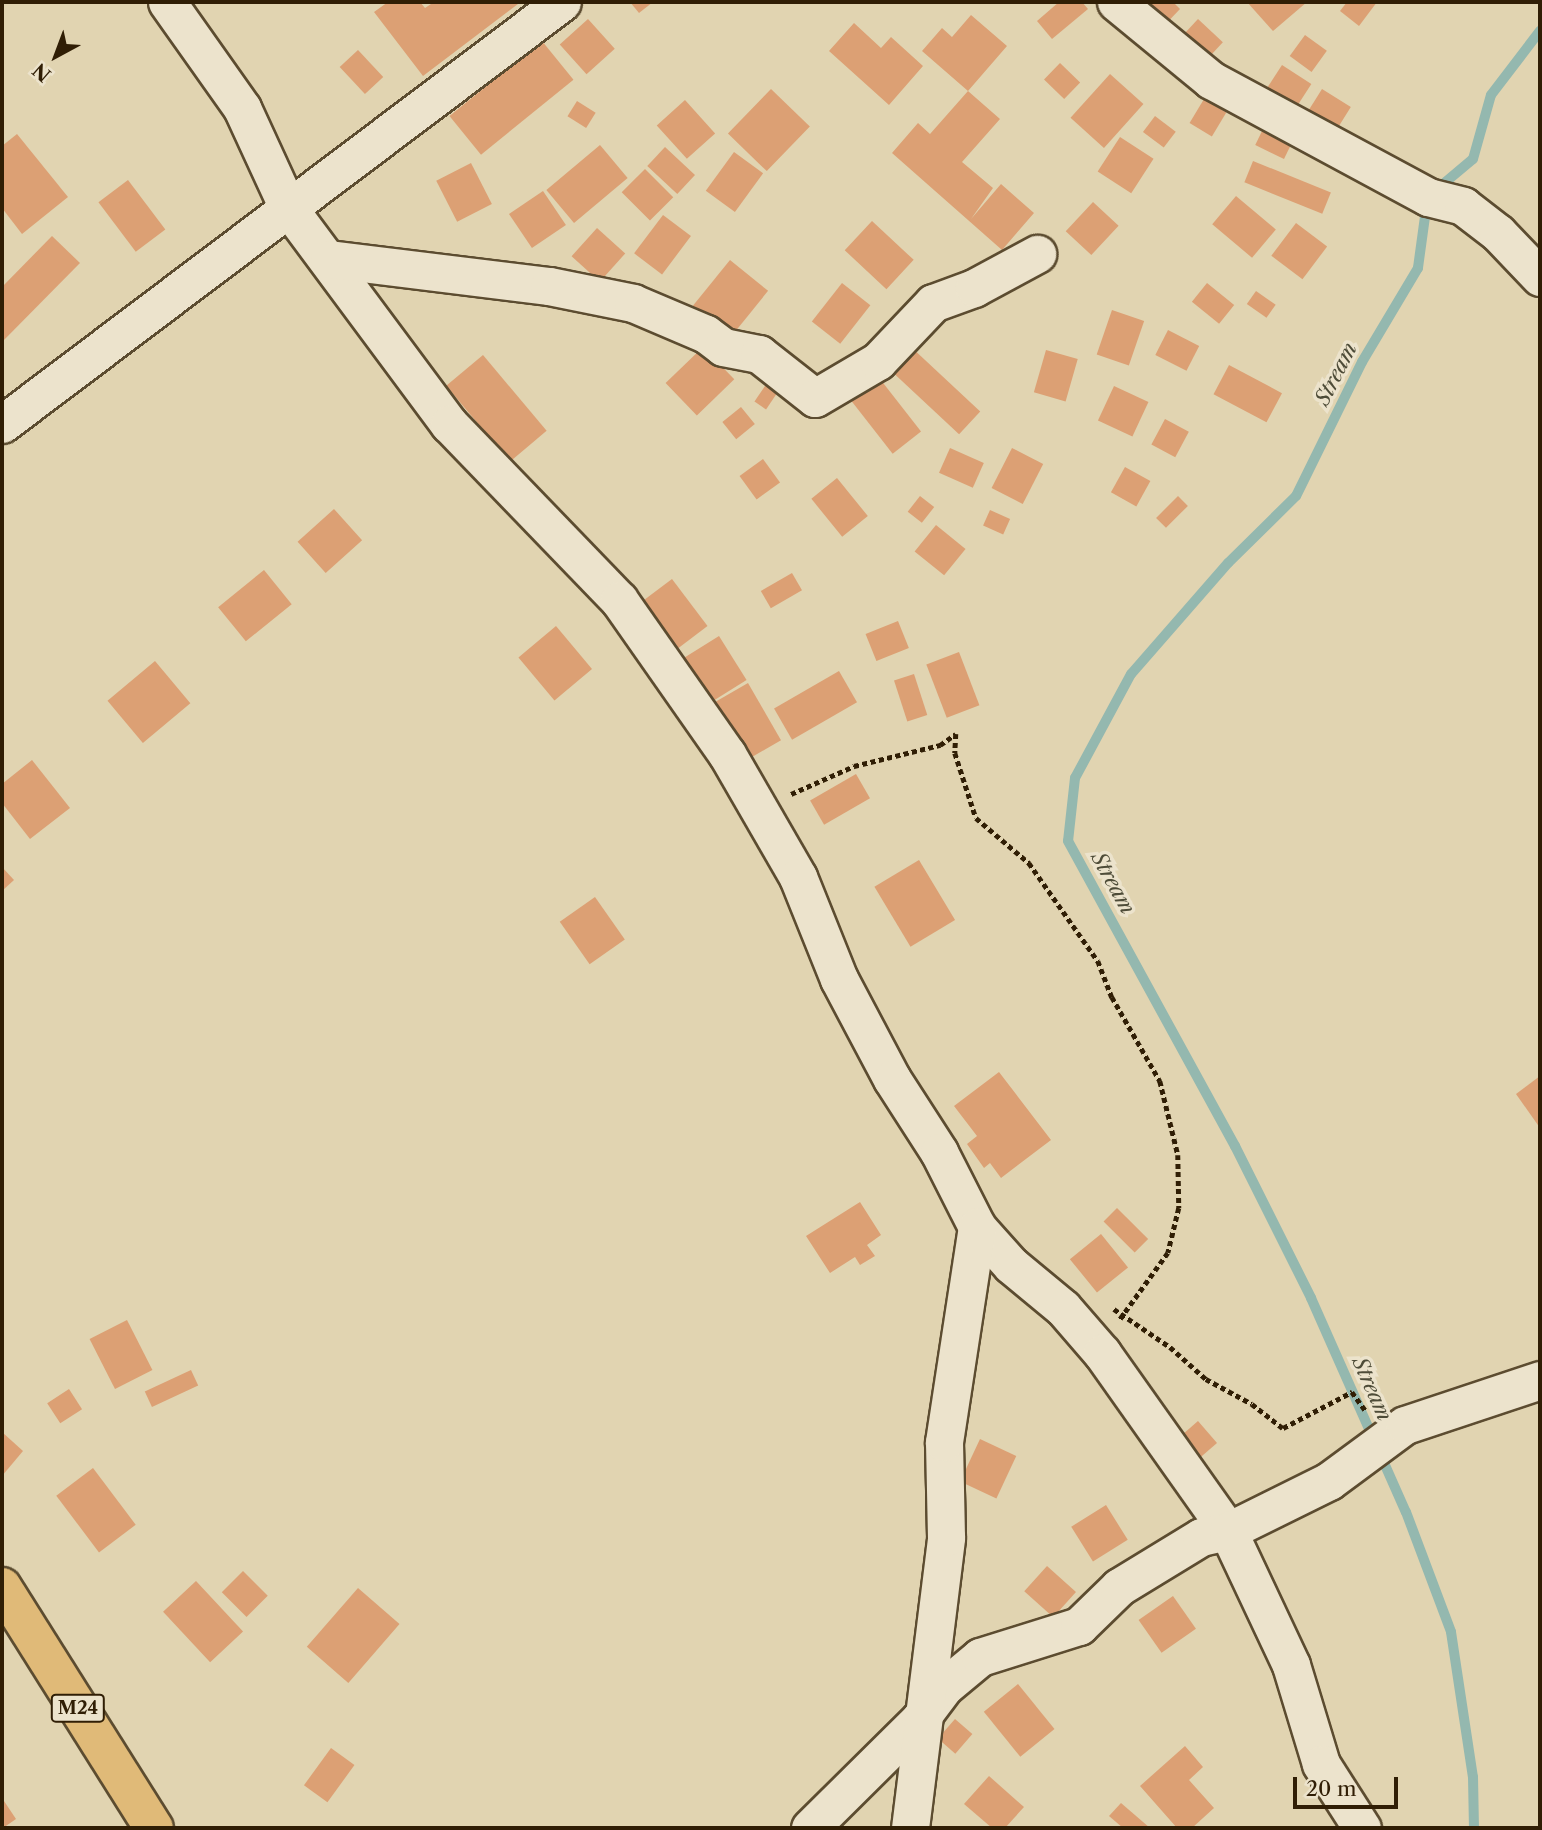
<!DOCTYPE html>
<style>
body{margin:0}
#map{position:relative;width:1542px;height:1830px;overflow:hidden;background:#e1d4b1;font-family:"Libre Caslon Text",serif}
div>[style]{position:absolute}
.stream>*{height:10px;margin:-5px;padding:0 5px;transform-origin:5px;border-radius:5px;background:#94b8af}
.building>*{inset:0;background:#dca074;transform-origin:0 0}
.path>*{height:4.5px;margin-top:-2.25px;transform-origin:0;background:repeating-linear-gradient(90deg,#301e05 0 5px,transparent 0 8.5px)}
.roads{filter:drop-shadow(2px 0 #5c4c30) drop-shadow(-2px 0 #5c4c30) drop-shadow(0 2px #5c4c30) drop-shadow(0 -2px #5c4c30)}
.street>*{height:37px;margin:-18.5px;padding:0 18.5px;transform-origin:18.5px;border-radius:18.5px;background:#ece3cc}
.primary>*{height:38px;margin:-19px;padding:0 19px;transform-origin:19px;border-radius:19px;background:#e0ba78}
span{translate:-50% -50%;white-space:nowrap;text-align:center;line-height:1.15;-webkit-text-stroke:7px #ece3cc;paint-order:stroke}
.shield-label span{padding:2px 5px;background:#ece3cc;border:2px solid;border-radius:5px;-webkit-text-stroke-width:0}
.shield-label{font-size:18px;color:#301e05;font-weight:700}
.water-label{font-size:21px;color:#4e4c38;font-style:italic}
.frame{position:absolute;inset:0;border:4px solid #301e05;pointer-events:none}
.north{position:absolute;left:21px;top:21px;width:70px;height:70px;-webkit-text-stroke:5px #ece3cc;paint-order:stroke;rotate:221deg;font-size:19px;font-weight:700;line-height:28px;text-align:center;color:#301e05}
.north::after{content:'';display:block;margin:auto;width:24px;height:32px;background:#301e05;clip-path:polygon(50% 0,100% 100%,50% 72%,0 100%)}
.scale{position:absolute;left:1293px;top:1777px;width:105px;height:32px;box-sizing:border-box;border:4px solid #301e05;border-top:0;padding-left:9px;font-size:21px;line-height:24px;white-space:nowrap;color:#301e05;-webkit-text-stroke:5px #ece3cc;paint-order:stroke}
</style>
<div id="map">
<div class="stream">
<div style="left:1436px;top:190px;width:48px;rotate:-40deg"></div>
<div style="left:1473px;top:159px;width:66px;rotate:-74.3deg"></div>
<div style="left:1491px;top:95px;width:81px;rotate:-52.6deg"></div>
<div style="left:1427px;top:202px;width:67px;rotate:97.8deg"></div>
<div style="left:1418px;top:268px;width:109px;rotate:120.8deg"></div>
<div style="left:1362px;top:362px;width:149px;rotate:116.2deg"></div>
<div style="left:1296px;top:496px;width:95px;rotate:135.4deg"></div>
<div style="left:1228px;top:563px;width:147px;rotate:131.1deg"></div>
<div style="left:1131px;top:674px;width:118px;rotate:118.3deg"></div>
<div style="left:1075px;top:778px;width:63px;rotate:96.3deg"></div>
<div style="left:1068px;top:841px;width:348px;rotate:61.3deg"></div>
<div style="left:1235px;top:1146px;width:170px;rotate:63.4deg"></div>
<div style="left:1311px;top:1298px;width:234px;rotate:66.1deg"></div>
<div style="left:1406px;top:1512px;width:128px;rotate:69.4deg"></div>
<div style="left:1451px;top:1632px;width:147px;rotate:81.4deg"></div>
<div style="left:1473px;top:1777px;width:51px;rotate:88.9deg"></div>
</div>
<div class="building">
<div style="clip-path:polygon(388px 2px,420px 2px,425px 8px,434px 2px,518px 4px,423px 76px,374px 12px)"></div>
<div style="clip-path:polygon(630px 2px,653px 2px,639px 13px)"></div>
<div style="clip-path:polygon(1059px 2px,1082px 2px,1088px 9px,1052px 39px,1037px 21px)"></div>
<div style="clip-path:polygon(1146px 2px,1173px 2px,1180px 9px,1159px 31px,1137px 11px)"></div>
<div style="clip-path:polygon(1247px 2px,1307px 2px,1273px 31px)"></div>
<div style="clip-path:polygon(1347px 2px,1377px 2px,1359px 26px,1340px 11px)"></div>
<div style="clip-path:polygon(971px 15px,1007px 46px,968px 91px,922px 51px,942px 28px,952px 37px)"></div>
<div style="left:588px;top:19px;width:40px;height:38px;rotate:48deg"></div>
<div style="left:1198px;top:19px;width:34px;height:30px;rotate:43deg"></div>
<div style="clip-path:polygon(854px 23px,881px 48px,891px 37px,923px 66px,889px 105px,829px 51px)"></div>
<div style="left:1305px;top:35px;width:27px;height:26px;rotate:36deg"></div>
<div style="left:542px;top:41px;width:50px;height:119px;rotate:51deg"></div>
<div style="left:358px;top:50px;width:37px;height:25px;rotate:47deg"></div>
<div style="left:1060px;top:63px;width:28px;height:23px;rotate:44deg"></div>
<div style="left:1282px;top:65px;width:35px;height:32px;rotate:33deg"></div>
<div style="left:1110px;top:74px;width:45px;height:59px;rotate:42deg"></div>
<div style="left:771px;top:89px;width:54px;height:62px;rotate:44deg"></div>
<div style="left:1322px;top:89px;width:34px;height:34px;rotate:32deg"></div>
<div style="clip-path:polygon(968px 91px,1000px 119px,962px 162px,993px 188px,971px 219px,1001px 184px,1034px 213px,1002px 250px,892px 153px,918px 123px,930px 134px)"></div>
<div style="left:1204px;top:99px;width:26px;height:28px;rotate:31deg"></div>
<div style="left:685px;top:100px;width:45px;height:38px;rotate:48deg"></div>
<div style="left:577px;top:101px;width:22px;height:18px;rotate:32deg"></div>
<div style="left:1155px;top:116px;width:26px;height:20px;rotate:37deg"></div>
<div style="left:1264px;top:127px;width:32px;height:20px;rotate:26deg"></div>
<div style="clip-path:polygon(17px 134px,68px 197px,22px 234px,2px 208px,2px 146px)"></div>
<div style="left:1120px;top:137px;width:40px;height:41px;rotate:33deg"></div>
<div style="left:600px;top:145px;width:43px;height:70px;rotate:50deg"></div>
<div style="left:665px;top:147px;width:41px;height:26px;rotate:43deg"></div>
<div style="left:734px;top:152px;width:36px;height:48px;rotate:36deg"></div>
<div style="left:1253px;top:161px;width:84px;height:23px;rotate:22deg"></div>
<div style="left:471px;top:163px;width:46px;height:39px;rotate:63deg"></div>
<div style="left:645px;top:169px;width:40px;height:33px;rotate:45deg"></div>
<div style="left:128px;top:180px;width:62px;height:37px;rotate:53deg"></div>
<div style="left:543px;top:191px;width:41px;height:41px;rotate:56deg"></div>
<div style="left:1236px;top:196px;width:52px;height:37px;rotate:40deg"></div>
<div style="left:1093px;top:202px;width:35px;height:40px;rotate:43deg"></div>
<div style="left:663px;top:215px;width:35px;height:48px;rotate:37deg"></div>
<div style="left:872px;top:221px;width:57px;height:40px;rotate:43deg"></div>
<div style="left:1296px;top:223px;width:39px;height:41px;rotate:37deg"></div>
<div style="left:597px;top:228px;width:38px;height:38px;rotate:42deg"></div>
<div style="clip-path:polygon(52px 236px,80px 263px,2px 342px,2px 287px)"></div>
<div style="left:730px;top:260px;width:49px;height:66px;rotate:39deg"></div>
<div style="left:842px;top:283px;width:36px;height:49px;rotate:38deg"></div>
<div style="left:1207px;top:283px;width:35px;height:24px;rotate:39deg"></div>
<div style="left:1256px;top:291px;width:24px;height:16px;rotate:35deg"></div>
<div style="left:1112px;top:310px;width:34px;height:47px;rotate:19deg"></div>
<div style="left:1168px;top:330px;width:35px;height:28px;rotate:27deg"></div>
<div style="left:910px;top:346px;width:96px;height:31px;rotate:43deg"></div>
<div style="left:703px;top:347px;width:45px;height:52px;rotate:46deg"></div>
<div style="left:1046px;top:350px;width:33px;height:44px;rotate:16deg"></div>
<div style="left:483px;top:355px;width:99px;height:48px;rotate:50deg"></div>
<div style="left:1229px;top:365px;width:60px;height:33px;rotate:28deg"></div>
<div style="left:873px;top:370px;width:78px;height:36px;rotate:52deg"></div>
<div style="left:769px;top:380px;width:14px;height:26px;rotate:34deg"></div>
<div style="left:1114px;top:386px;width:38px;height:38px;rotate:25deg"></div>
<div style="left:741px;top:407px;width:22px;height:24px;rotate:51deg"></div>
<div style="left:1165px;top:419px;width:27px;height:29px;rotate:28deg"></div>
<div style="left:950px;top:448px;width:37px;height:27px;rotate:24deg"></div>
<div style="left:1012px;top:448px;width:35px;height:45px;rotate:27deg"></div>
<div style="left:763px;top:459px;width:29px;height:29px;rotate:54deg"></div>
<div style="left:1125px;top:467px;width:29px;height:29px;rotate:29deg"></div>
<div style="left:837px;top:478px;width:49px;height:33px;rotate:51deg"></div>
<div style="left:920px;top:496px;width:18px;height:20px;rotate:38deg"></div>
<div style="left:1178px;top:496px;width:14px;height:31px;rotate:45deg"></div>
<div style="left:334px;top:509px;width:42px;height:49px;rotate:48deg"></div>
<div style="left:990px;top:510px;width:22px;height:17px;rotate:24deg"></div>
<div style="left:936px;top:525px;width:38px;height:34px;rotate:39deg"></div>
<div style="left:264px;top:570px;width:44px;height:59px;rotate:51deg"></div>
<div style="left:792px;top:573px;width:20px;height:36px;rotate:60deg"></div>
<div style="left:672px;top:579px;width:59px;height:45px;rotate:53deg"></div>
<div style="left:898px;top:621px;width:29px;height:35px;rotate:68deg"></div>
<div style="left:556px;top:626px;width:56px;height:49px;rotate:50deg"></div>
<div style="left:719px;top:636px;width:52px;height:42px;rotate:58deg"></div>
<div style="left:959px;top:652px;width:57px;height:35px;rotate:69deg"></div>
<div style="left:155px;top:661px;width:55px;height:62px;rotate:50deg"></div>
<div style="left:839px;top:671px;width:36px;height:75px;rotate:60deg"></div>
<div style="left:914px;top:674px;width:43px;height:21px;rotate:72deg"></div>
<div style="left:748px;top:683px;width:66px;height:42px;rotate:60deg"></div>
<div style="clip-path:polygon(32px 760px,70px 808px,30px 839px,2px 803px,2px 784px)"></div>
<div style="left:856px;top:774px;width:28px;height:53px;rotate:60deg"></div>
<div style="left:919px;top:860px;width:70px;height:52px;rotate:59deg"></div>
<div style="clip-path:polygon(2px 867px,14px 880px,2px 891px)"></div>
<div style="left:595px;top:897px;width:52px;height:43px;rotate:55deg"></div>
<div style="clip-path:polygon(999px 1072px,1051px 1140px,1001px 1178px,990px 1163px,984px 1168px,967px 1144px,977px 1136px,954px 1106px)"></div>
<div style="clip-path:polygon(1540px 1076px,1540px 1128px,1516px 1094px)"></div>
<div style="clip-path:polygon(860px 1202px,881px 1235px,867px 1245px,875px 1256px,860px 1265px,855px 1257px,830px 1273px,806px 1236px)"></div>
<div style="left:1117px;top:1208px;width:44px;height:19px;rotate:45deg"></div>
<div style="left:1101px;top:1234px;width:43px;height:40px;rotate:51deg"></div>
<div style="left:127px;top:1320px;width:56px;height:42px;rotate:63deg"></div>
<div style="left:191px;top:1370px;width:17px;height:51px;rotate:65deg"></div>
<div style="left:69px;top:1389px;width:24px;height:26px;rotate:57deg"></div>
<div style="left:1198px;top:1421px;width:29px;height:30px;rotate:49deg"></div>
<div style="clip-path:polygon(2px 1432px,23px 1451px,2px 1476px)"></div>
<div style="left:980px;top:1439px;width:40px;height:47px;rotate:25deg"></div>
<div style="left:93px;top:1468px;width:71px;height:46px;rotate:53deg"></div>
<div style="left:1106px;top:1505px;width:41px;height:41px;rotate:58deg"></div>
<div style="left:1047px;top:1566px;width:39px;height:34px;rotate:42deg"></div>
<div style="left:243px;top:1571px;width:35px;height:30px;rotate:45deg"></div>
<div style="left:196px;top:1581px;width:69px;height:45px;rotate:47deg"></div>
<div style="left:358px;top:1588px;width:55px;height:78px;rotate:41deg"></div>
<div style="left:1173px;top:1596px;width:40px;height:42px;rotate:55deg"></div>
<div style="left:1018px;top:1684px;width:58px;height:44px;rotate:51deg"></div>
<div style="left:955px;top:1719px;width:23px;height:26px;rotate:41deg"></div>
<div style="clip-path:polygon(1185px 1746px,1203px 1767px,1189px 1780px,1214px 1808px,1192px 1828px,1177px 1828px,1140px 1786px)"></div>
<div style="left:331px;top:1748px;width:29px;height:46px;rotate:36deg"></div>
<div style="clip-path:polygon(989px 1776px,1024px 1807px,1005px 1828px,992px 1828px,964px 1804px)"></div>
<div style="clip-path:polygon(2px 1798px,16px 1819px,3px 1828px,2px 1828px)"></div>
<div style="clip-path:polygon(1121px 1803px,1150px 1828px,1123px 1828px,1109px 1816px)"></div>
</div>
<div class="path">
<div style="left:791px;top:794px;width:69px;rotate:-24deg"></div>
<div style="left:854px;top:766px;width:89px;rotate:-13.7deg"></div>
<div style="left:940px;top:745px;width:19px;rotate:-35deg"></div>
<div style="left:956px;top:734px;width:19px;rotate:93deg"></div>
<div style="left:955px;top:753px;width:68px;rotate:72.1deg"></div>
<div style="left:976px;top:818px;width:70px;rotate:40.3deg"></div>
<div style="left:1029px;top:863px;width:120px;rotate:54.9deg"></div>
<div style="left:1098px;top:961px;width:39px;rotate:69deg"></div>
<div style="left:1112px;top:997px;width:97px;rotate:60.3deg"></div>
<div style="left:1160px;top:1081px;width:76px;rotate:76.3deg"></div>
<div style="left:1178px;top:1155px;width:53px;rotate:88.9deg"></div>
<div style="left:1179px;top:1208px;width:46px;rotate:103.7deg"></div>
<div style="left:1168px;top:1253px;width:84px;rotate:125.8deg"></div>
<div style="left:1114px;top:1309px;width:68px;rotate:34.2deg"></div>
<div style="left:1170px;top:1347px;width:48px;rotate:41.6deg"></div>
<div style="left:1206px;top:1379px;width:52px;rotate:28.5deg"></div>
<div style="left:1252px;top:1404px;width:39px;rotate:38deg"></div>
<div style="left:1283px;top:1428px;width:78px;rotate:-27.6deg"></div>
<div style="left:1352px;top:1392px;width:24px;rotate:54deg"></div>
</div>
<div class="roads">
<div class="street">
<div style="left:167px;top:2px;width:130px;rotate:54.7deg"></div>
<div style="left:242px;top:108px;width:108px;rotate:65.3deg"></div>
<div style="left:287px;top:206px;width:272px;rotate:53.4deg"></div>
<div style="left:449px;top:424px;width:245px;rotate:46deg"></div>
<div style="left:619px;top:600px;width:188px;rotate:55deg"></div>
<div style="left:727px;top:754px;width:142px;rotate:60deg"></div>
<div style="left:798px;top:877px;width:110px;rotate:68.1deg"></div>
<div style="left:839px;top:979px;width:113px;rotate:62.1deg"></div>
<div style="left:892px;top:1079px;width:87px;rotate:57.2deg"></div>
<div style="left:939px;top:1152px;width:84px;rotate:63.1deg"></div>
<div style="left:977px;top:1227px;width:51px;rotate:48.2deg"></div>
<div style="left:1011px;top:1265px;width:67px;rotate:39.6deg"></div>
<div style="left:1063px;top:1308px;width:60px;rotate:49.1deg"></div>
<div style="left:1102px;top:1353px;width:218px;rotate:54.7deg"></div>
<div style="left:1228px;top:1531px;width:148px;rotate:64.8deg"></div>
<div style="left:1291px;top:1665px;width:103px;rotate:73.1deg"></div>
<div style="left:1321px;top:1764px;width:76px;rotate:57.4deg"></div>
<div style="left:1116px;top:2px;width:123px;rotate:39.4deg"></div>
<div style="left:1211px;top:80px;width:247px;rotate:28.3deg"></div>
<div style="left:1428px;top:197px;width:36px;rotate:14deg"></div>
<div style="left:1463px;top:206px;width:44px;rotate:37.6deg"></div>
<div style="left:1498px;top:233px;width:61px;rotate:46.3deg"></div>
<div style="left:329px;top:259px;width:222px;rotate:7deg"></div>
<div style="left:549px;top:286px;width:86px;rotate:11.4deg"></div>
<div style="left:633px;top:303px;width:79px;rotate:23deg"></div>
<div style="left:706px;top:334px;width:21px;rotate:37deg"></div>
<div style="left:723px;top:347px;width:37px;rotate:11deg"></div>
<div style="left:759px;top:354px;width:71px;rotate:38.2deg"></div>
<div style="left:815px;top:398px;width:73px;rotate:-30.4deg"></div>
<div style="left:878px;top:361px;width:80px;rotate:-46.5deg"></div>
<div style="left:933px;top:303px;width:44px;rotate:-20.1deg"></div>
<div style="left:974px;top:288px;width:72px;rotate:-28.4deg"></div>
<div style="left:2px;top:424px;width:701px;rotate:-37deg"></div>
<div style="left:810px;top:1828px;width:155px;rotate:-44.7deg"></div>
<div style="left:920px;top:1719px;width:40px;rotate:-53deg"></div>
<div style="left:944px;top:1687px;width:47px;rotate:-39.8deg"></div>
<div style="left:980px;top:1657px;width:104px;rotate:-17.4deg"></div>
<div style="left:1079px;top:1626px;width:56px;rotate:-44.3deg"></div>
<div style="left:1119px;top:1587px;width:96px;rotate:-31.4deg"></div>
<div style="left:1201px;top:1537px;width:28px;rotate:-13deg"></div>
<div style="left:1228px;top:1531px;width:113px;rotate:-26.3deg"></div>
<div style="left:1329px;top:1481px;width:94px;rotate:-36.4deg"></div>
<div style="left:1405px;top:1425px;width:142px;rotate:-18.4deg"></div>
<div style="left:910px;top:1828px;width:293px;rotate:-82.9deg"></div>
<div style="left:946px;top:1537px;width:95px;rotate:-91.2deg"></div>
<div style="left:944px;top:1442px;width:218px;rotate:-81.3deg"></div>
</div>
<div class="primary">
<div style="left:2px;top:1587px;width:285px;rotate:57.8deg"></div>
</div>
</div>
<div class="shield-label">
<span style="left:78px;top:1708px">M24</span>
</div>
<div class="water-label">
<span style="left:1336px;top:374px;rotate:-63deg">Stream</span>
<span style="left:1113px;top:883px;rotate:61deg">Stream</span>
<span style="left:1372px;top:1389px;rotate:66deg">Stream</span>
</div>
<div class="frame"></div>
<div class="north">N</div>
<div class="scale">20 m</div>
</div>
